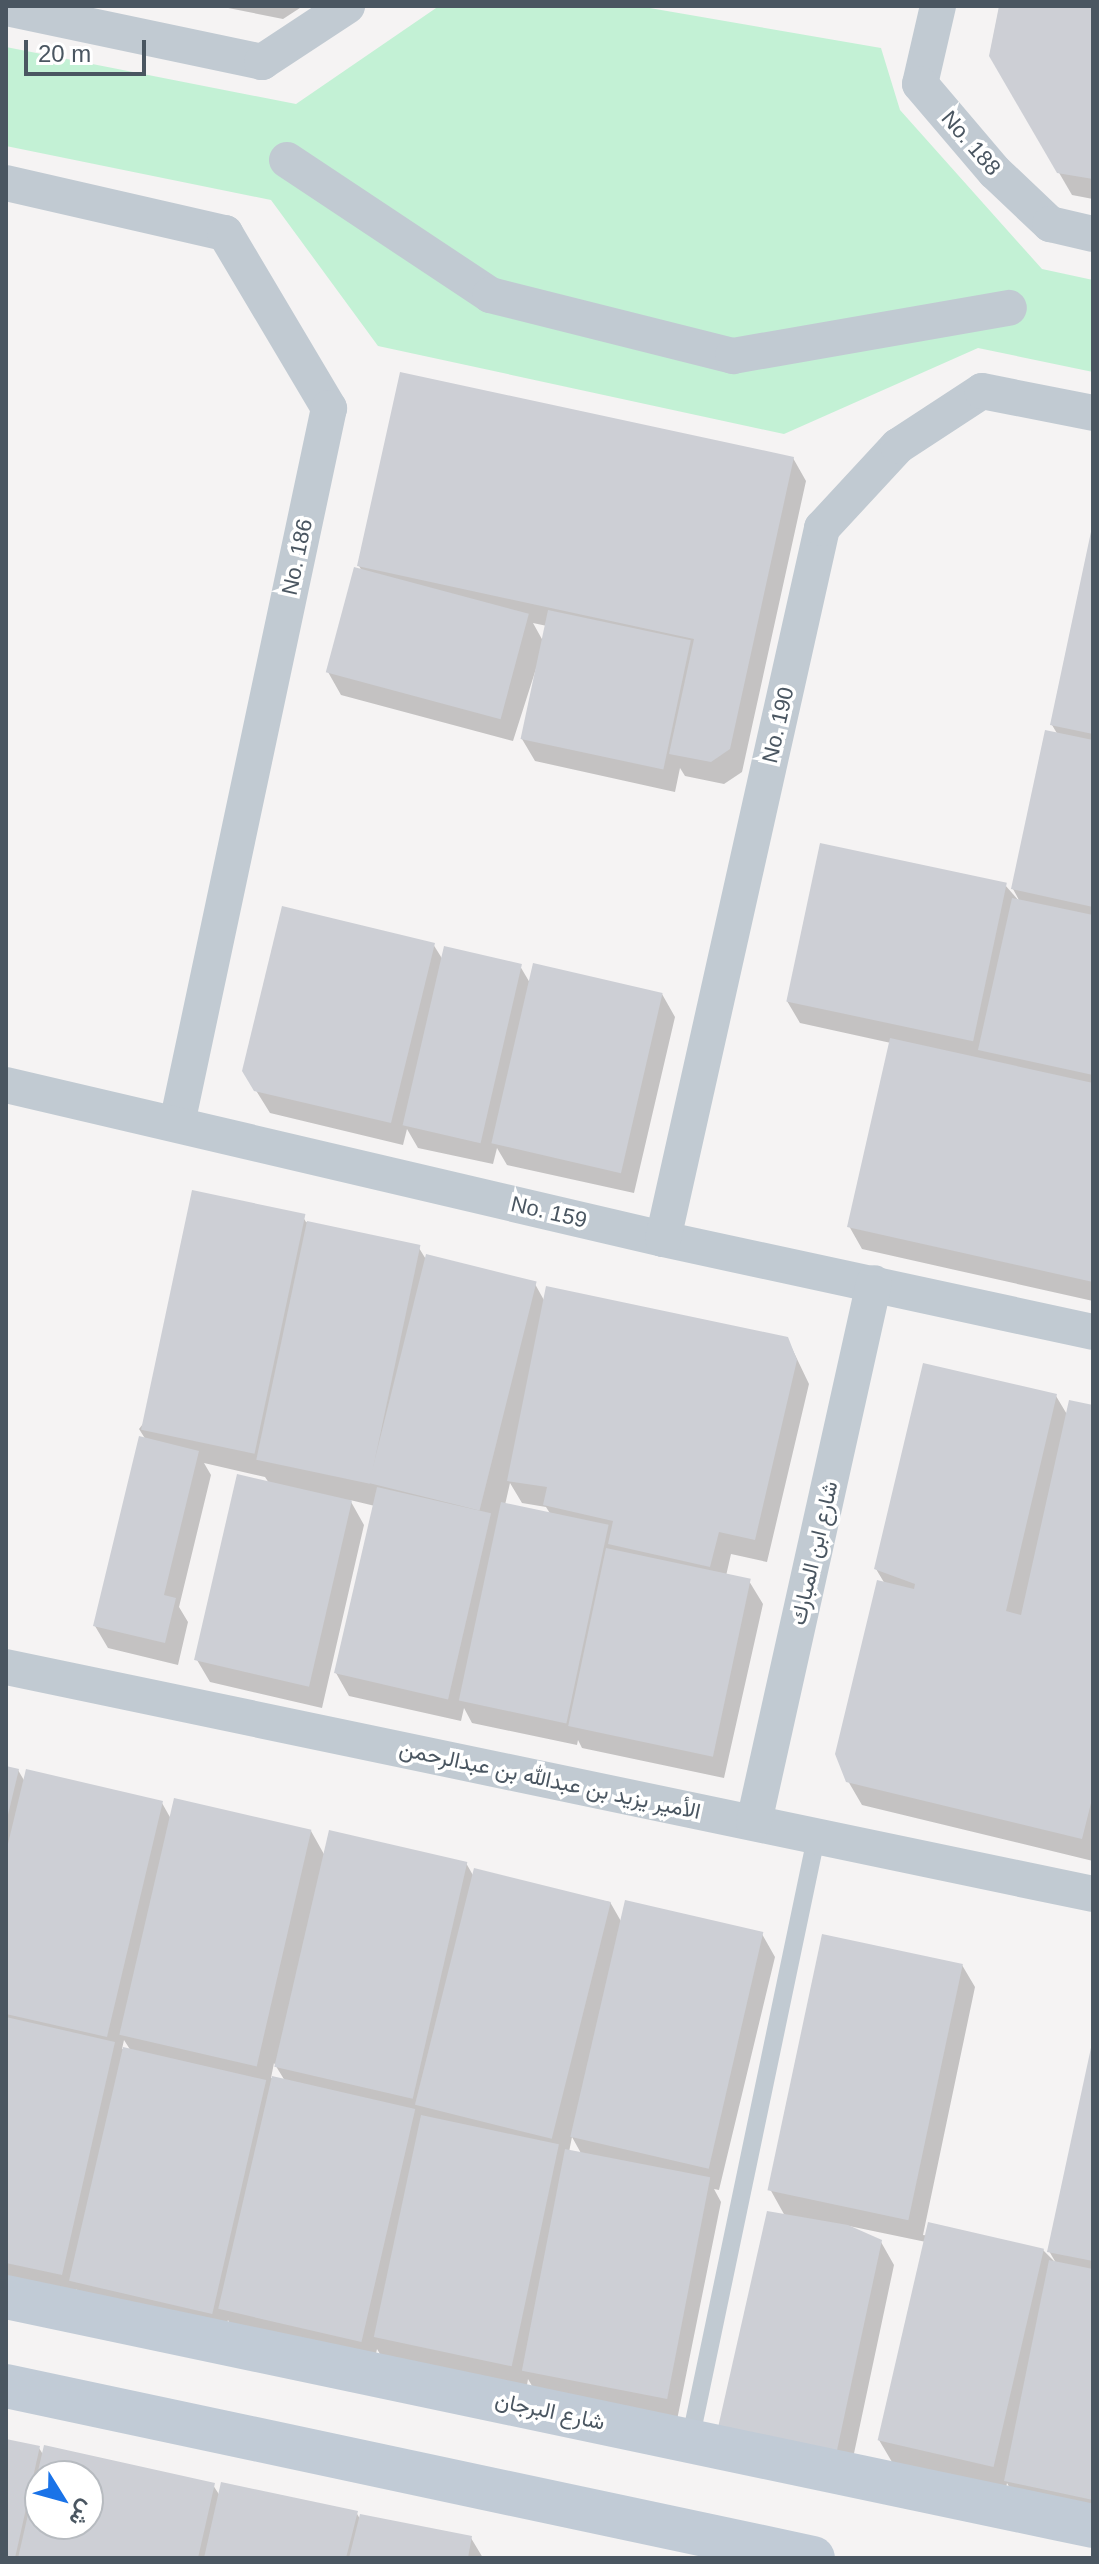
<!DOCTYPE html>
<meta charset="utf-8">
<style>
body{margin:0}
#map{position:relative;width:1099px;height:2564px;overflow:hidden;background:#f5f3f3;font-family:Arial,Vazirmatn,sans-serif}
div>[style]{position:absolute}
.green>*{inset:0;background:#c3f1d5}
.shadow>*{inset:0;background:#0003}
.building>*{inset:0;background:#cdcfd5;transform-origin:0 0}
.lane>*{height:18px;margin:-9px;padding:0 9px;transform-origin:9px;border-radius:9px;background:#c1cad2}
.street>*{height:36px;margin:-18px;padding:0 18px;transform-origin:18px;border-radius:18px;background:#c1cad2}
.secondary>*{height:44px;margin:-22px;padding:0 22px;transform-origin:22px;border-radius:22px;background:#c1cbd6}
span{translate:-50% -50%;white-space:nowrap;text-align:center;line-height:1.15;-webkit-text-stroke:7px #fff;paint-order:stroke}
.street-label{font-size:22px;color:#4a5661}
.frame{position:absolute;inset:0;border:8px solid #4a5661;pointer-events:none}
.north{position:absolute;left:24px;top:2460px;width:80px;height:80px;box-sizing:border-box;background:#fff;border:2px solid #b7bbc0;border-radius:50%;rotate:127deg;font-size:22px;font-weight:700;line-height:32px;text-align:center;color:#4a5661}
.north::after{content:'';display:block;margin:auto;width:28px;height:36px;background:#1a73e8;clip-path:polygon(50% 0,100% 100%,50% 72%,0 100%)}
.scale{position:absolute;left:24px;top:40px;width:122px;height:36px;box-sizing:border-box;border:4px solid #4a5661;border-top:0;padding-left:10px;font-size:24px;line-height:28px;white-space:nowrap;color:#4a5661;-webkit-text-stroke:6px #fff;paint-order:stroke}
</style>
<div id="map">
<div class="green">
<div style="clip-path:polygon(439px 6px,638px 6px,881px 48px,900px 110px,1042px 269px,1093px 280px,1093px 372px,978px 348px,784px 434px,378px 346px,271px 200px,6px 146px,6px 47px,296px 104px)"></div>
</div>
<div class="shadow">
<div style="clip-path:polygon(218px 6px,303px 6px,283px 19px)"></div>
<div style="clip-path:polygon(1001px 6px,1093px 6px,1093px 199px,1072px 195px,991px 56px)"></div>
<div style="clip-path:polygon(evenodd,793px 458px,806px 481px,742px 772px,724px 784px,685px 776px,680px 768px,675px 792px,535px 761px,522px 739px,541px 653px,513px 741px,341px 695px,328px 672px,362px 571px,359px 566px,793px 458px,533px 623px,547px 626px,543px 641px,533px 623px)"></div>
<div style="clip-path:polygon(1093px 530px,1093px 1301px,862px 1249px,849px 1226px,891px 1043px,800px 1023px,787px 1001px,1005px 885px,1020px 902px,1013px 889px,1058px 735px,1052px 725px)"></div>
<div style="clip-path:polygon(433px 944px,443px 960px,520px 966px,530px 983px,662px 994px,675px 1017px,634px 1193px,507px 1165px,497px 1148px,493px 1164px,418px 1148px,407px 1129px,403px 1145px,270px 1113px,244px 1071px)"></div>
<div style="clip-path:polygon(evenodd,303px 1217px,306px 1222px,419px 1248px,427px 1261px,535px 1284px,545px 1302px,787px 1338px,809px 1384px,767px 1562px,731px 1554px,726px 1576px,749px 1581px,763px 1604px,724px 1778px,582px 1748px,578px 1740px,577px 1745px,472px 1723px,464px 1708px,461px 1721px,349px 1696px,336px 1673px,375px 1506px,350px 1500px,364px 1525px,322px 1708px,210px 1682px,197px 1660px,269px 1483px,265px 1477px,204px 1463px,211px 1475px,179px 1607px,188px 1622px,178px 1665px,108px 1648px,95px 1626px,146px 1440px,139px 1429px,303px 1217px,510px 1483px,522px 1503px,546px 1507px,551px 1515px,505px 1505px,510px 1483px)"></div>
<div style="clip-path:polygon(1056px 1396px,1068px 1416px,1093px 1407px,1093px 1861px,862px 1805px,848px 1781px,885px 1584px,876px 1569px)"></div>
<div style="clip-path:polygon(evenodd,6px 1768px,18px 1770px,25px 1782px,162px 1803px,171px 1819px,311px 1831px,325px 1856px,466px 1863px,474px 1877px,610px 1902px,622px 1923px,762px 1934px,775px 1957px,719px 2190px,714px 2189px,721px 2202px,677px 2420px,536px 2393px,528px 2379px,526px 2391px,383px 2359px,377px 2349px,374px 2363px,234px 2332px,228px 2320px,224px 2334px,85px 2303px,76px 2289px,74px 2297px,6px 2282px,6px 1768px,124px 2040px,131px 2051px,122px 2049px,124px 2040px,6px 1768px,274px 2063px,282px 2076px,285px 2081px,271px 2078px,274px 2063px,6px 1768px,572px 2137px,582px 2155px,569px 2152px,572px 2137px)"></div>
<div style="clip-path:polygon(962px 1965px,975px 1987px,923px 2235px,1043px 2250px,1056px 2263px,1049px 2251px,1093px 2046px,1093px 2519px,1019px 2504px,1007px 2483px,1006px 2488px,892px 2462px,879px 2440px,926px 2242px,849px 2226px,881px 2242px,894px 2265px,849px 2477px,732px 2455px,785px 2216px,770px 2189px)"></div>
<div style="clip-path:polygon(evenodd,6px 2441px,39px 2448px,44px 2456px,213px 2485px,220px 2496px,356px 2512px,360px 2519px,471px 2538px,483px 2558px,6px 2558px,6px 2441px,40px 2476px,88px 2476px,88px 2524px,40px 2524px,40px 2476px)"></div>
</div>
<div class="building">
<div style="clip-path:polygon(999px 6px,1093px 6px,1093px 179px,1057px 173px,989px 56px)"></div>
<div style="clip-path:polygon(400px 372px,794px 457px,730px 749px,711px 762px,669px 754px,694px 639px,357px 566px)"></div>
<div style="clip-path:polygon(1092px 527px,1093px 527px,1093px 734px,1050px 725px)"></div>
<div style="left:354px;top:567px;width:181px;height:109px;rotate:15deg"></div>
<div style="left:548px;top:610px;width:146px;height:132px;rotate:12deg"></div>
<div style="clip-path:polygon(1045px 730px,1093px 740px,1093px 907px,1011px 889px)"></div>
<div style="left:820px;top:843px;width:191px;height:162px;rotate:12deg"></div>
<div style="clip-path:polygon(1012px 898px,1093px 915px,1093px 1075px,978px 1050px)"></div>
<div style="clip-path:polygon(282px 906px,435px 943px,391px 1123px,254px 1091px,242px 1071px)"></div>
<div style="left:444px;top:946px;width:80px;height:184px;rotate:13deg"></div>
<div style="left:533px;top:963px;width:133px;height:185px;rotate:13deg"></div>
<div style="clip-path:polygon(890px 1038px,1093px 1083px,1093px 1282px,847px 1227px)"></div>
<div style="left:192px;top:1190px;width:116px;height:245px;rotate:12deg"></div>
<div style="left:307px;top:1221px;width:116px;height:244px;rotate:12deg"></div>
<div style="left:426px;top:1254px;width:114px;height:236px;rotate:14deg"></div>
<div style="clip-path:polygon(546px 1286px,788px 1337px,797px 1360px,755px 1540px,719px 1532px,710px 1567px,608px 1544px,613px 1521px,543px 1505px,547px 1487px,507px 1481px)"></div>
<div style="clip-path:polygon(923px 1363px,1057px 1394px,1006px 1611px,1021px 1615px,1069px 1400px,1093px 1405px,1093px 1795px,1082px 1839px,846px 1782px,835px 1754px,877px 1580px,914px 1589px,915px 1584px,874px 1569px)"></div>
<div style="clip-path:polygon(139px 1436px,199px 1451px,164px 1595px,176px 1598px,165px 1643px,93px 1626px)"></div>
<div style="left:237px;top:1474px;width:118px;height:191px;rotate:13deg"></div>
<div style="left:377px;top:1487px;width:117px;height:191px;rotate:13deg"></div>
<div style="left:501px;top:1502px;width:110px;height:203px;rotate:12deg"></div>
<div style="left:606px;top:1548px;width:148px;height:182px;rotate:12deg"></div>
<div style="clip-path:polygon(6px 1766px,19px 1769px,7px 1819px,6px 1819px)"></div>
<div style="clip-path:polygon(26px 1769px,163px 1801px,107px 2037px,6px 2014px,6px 1852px)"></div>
<div style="left:174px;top:1798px;width:141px;height:243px;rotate:13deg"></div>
<div style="left:329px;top:1830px;width:142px;height:243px;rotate:13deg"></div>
<div style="left:474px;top:1868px;width:141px;height:244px;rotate:14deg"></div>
<div style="left:625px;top:1900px;width:142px;height:243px;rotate:13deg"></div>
<div style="left:822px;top:1934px;width:144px;height:262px;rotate:12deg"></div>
<div style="clip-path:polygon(6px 2017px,115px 2042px,62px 2275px,6px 2263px)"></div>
<div style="clip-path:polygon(1092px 2043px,1093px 2043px,1093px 2261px,1047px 2252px)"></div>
<div style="left:123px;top:2047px;width:147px;height:240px;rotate:13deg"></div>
<div style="left:272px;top:2076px;width:147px;height:239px;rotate:13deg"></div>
<div style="left:421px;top:2115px;width:141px;height:227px;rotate:12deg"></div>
<div style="left:565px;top:2149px;width:148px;height:226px;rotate:11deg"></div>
<div style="clip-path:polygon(767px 2211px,848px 2225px,882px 2240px,836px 2455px,717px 2432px)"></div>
<div style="left:928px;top:2222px;width:119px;height:224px;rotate:13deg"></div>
<div style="clip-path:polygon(1049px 2260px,1093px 2269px,1093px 2500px,1004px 2481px)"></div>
<div style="clip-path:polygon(6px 2439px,40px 2446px,15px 2558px,6px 2558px)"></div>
<div style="clip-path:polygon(evenodd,44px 2445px,215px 2483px,198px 2558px,18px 2558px,44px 2445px,40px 2476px,88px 2476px,88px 2524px,40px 2524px,40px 2476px)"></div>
<div style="clip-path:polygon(221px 2482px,358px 2511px,346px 2558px,204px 2558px)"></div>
<div style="clip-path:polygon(360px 2514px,472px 2536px,468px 2558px,349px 2558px)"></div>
</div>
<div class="lane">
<div style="left:690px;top:2441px;width:621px;rotate:-78.2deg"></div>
</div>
<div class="street">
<div style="left:938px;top:6px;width:80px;rotate:103deg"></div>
<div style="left:920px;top:84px;width:116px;rotate:49.6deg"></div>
<div style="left:995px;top:172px;width:76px;rotate:43.4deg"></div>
<div style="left:1050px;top:224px;width:44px;rotate:13.1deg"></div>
<div style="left:6px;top:8px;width:262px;rotate:11.9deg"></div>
<div style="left:262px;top:62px;width:102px;rotate:-33.4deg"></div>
<div style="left:287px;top:160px;width:244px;rotate:33.6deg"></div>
<div style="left:490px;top:295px;width:251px;rotate:14.1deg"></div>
<div style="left:733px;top:356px;width:280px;rotate:-9.9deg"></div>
<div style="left:6px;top:183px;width:225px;rotate:12.9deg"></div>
<div style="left:225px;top:233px;width:204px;rotate:59.3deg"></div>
<div style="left:329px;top:408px;width:732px;rotate:101.99deg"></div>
<div style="left:6px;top:1085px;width:675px;rotate:13.19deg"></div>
<div style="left:663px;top:1239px;width:440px;rotate:12.2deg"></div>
<div style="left:663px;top:1239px;width:729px;rotate:-77.39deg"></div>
<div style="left:822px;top:528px;width:112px;rotate:-47.2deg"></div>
<div style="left:898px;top:446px;width:100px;rotate:-33.2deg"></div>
<div style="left:982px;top:391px;width:113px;rotate:11.2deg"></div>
<div style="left:6px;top:1667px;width:1110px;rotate:11.8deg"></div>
<div style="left:754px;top:1822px;width:552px;rotate:-77.45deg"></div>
</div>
<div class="secondary">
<div style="left:6px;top:2297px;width:1111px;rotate:11.9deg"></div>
<div style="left:6px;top:2386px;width:825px;rotate:12.03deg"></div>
</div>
<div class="street-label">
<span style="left:971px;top:143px;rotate:49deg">No. 188</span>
<span style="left:297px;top:557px;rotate:-78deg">No. 186</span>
<span style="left:778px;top:725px;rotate:-77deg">No. 190</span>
<span style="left:549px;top:1212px;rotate:13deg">No. 159</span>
<span style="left:814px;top:1553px;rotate:-77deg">شارع ابن المبارك</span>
<span style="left:550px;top:1780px;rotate:12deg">الأمير يزيد بن عبدالله بن عبدالرحمن</span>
<span style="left:550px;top:2411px;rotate:12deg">شارع البرجان</span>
</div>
<div class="frame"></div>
<div class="north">ش</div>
<div class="scale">20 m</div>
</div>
